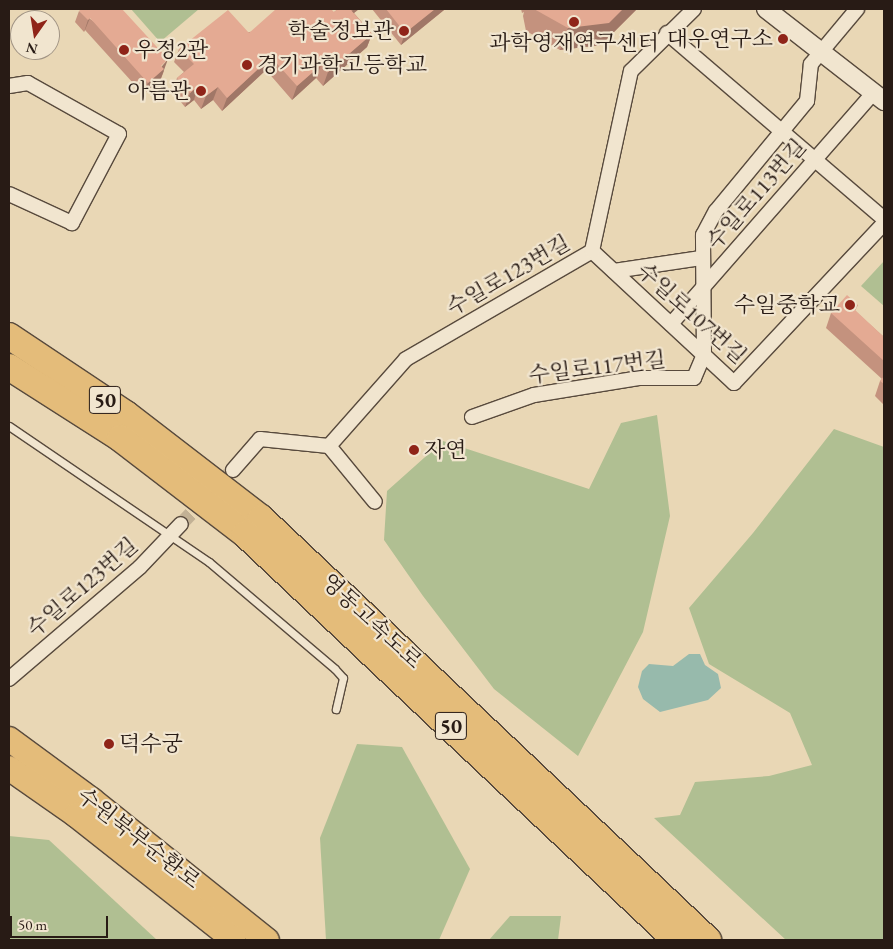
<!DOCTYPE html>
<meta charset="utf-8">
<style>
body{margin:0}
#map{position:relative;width:893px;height:949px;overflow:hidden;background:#e9d7b5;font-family:"EB Garamond","Noto Serif KR",serif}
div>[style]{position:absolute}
.green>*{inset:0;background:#b0bf92}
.water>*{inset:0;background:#97baac}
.minor-tunnel>*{height:14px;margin-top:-7px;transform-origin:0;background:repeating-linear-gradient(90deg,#c2b195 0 14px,transparent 0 21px)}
.roads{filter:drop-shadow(1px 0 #584a3d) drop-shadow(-1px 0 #584a3d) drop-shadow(0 1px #584a3d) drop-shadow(0 -1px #584a3d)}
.service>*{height:7px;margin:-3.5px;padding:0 3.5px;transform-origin:3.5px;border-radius:3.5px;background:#f1e5cf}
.minor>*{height:14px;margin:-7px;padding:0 7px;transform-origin:7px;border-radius:7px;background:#f1e5cf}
.tertiary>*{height:18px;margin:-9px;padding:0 9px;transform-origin:9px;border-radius:9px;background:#f1e5cf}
.trunk>*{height:24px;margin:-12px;padding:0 12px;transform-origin:12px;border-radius:12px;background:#e4bc7a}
.motorway>*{height:26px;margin:-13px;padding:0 13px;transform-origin:13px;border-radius:13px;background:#e4bc7a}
.wall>*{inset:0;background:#c4927e}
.shaded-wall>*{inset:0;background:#a07767}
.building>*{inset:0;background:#e4aa93}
.dots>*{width:14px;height:14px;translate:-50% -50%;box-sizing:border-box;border:2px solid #f1e5cf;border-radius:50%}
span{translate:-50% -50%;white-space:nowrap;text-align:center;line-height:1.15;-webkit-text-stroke:4.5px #f1e5cf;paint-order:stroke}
.shield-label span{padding:1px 4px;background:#f1e5cf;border:1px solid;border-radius:4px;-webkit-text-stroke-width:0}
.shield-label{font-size:21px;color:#281b15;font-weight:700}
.poi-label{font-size:22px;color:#281b15}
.right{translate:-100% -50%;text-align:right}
.left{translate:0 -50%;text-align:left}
.street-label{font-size:22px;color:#281b15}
.frame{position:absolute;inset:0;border:10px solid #281b15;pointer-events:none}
.north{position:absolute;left:10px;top:10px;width:50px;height:50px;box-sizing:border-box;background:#f1e5cf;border:1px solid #a19485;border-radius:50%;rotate:193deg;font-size:14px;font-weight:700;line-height:20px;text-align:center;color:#281b15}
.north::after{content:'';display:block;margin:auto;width:18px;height:22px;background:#8f2418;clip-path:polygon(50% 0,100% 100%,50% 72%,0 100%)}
.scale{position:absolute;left:10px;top:916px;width:98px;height:22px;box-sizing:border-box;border:2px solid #281b15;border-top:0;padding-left:6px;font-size:15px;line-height:18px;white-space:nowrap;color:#281b15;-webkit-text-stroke:4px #f1e5cf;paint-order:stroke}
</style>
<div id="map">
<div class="green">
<div style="clip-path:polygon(131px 9px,199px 9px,160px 42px)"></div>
<div style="clip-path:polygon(884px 261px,884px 306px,861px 286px)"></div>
<div style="clip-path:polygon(657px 415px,670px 516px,643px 632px,578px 756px,494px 689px,423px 596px,384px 540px,387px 491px,443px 441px,589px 489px,621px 423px)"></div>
<div style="clip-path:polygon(834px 429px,884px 447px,884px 940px,786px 940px,654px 818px,680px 815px,695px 782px,769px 776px,812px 765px,790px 713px,709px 664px,689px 608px,753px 533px)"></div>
<div style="clip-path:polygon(357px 744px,402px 747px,470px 869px,439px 940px,326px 940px,320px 838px)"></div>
<div style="clip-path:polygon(9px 836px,49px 840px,157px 940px,9px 940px)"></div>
<div style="clip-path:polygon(510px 916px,561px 916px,558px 940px,489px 940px)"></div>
</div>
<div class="water">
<div style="clip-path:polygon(689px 654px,700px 654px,705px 665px,718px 674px,721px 688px,708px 700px,660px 712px,643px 699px,638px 687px,642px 671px,649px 664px,673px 666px)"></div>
</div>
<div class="minor-tunnel">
<div style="left:181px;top:524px;width:75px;rotate:-46.1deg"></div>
</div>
<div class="roads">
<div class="service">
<div style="left:9px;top:426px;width:242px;rotate:34.2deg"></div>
<div style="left:209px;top:562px;width:165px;rotate:40.3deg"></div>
<div style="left:335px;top:669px;width:12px;rotate:48deg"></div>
<div style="left:343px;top:678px;width:32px;rotate:103deg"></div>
</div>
<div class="minor">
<div style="left:667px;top:33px;width:286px;rotate:40.6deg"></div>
<div style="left:9px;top:86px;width:19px;rotate:-9deg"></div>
<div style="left:28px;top:83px;width:104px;rotate:29.3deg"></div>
<div style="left:119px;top:134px;width:101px;rotate:117.8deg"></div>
<div style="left:72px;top:223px;width:69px;rotate:-155.3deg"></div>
<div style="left:592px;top:251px;width:194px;rotate:42.9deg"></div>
<div style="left:734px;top:383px;width:219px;rotate:-46.8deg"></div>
<div style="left:614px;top:271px;width:88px;rotate:-8.5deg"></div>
<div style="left:671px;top:324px;width:308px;rotate:-48.8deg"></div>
<div style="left:472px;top:417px;width:66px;rotate:-19.5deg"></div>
<div style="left:534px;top:395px;width:106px;rotate:-9.2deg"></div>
<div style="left:639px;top:378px;width:55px"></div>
<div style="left:694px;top:378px;width:25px;rotate:-67deg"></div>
<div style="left:704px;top:355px;width:120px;rotate:-90.5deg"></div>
<div style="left:703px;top:235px;width:27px;rotate:-62deg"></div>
<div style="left:716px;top:211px;width:143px;rotate:-50.4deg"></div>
<div style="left:807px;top:101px;width:37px;rotate:-84deg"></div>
<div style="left:811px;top:64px;width:72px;rotate:-50.1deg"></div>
<div style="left:329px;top:446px;width:72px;rotate:50.6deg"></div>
<div style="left:233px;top:470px;width:41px;rotate:-48.9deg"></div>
<div style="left:260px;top:439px;width:69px;rotate:5.8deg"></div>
<div style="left:329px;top:446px;width:116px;rotate:-48.5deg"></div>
<div style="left:406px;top:359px;width:215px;rotate:-30.1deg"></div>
<div style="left:592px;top:251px;width:184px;rotate:-77.8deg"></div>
<div style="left:631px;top:71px;width:88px;rotate:-44.5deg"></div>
<div style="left:9px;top:679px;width:172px;rotate:-40.5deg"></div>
<div style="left:140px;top:567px;width:59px;rotate:-46.4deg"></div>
</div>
<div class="tertiary">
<div style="left:766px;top:9px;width:150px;rotate:37.9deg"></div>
</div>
<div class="trunk">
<div style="left:9px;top:739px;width:103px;rotate:36.3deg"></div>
<div style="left:92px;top:800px;width:224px;rotate:38.7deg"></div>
<div style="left:9px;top:768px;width:82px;rotate:35deg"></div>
<div style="left:76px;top:815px;width:201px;rotate:38.3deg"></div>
</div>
<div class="motorway">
<div style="left:9px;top:336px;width:141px;rotate:33.7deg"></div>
<div style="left:126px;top:414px;width:170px;rotate:37.6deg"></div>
<div style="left:261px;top:518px;width:615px;rotate:43.35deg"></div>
<div style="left:9px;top:367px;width:132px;rotate:32.6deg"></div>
<div style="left:120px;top:438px;width:158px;rotate:37.5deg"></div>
<div style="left:245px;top:534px;width:592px;rotate:43.29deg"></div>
</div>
</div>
<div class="wall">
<div style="clip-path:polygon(338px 9px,359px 9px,354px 13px,372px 34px,367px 47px,323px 86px,316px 78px,292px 100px,266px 70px,222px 111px,213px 100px,201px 109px,194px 100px,185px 107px,172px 91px,177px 78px,184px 72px,174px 62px,179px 49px,334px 12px)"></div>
<div style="clip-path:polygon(372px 9px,444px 9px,444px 10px,401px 45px)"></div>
<div style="clip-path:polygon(521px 9px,637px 9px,601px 45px,560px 50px,526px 31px,523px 16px,524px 12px,522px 13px)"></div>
<div style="clip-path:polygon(79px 11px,164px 71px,160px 81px,143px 94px,85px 30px,84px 32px,75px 22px)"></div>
<div style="clip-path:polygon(858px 305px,855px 311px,884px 337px,884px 405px,875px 396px,880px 381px,882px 379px,826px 328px,831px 313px)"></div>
</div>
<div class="shaded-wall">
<div style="clip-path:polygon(353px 9px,359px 9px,350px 16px)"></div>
<div style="clip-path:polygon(435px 9px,444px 9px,444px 10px,401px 45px,405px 33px)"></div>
<div style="clip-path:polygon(623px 9px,637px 9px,601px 45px,560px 50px,568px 28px)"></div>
<div style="clip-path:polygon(90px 18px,85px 30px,84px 32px,88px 20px)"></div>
<div style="clip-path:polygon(372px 34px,367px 47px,323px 86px,328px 72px)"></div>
<div style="clip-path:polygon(271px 57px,266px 70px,222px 111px,227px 98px)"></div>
<div style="clip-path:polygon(168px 59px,160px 81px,143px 94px,148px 83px)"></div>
<div style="clip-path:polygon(321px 65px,316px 78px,292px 100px,297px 86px)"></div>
<div style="clip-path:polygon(198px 86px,194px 100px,185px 107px,190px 93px)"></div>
<div style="clip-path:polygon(218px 87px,213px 100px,201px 109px,206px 96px)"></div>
</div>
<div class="building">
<div style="clip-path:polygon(81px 9px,122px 9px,168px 59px,161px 66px,164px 69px,148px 83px,90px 18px,88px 20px,79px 11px)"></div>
<div style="clip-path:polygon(276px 9px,331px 9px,334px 12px,338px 9px,350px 9px,372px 34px,328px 72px,321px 65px,297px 86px,271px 57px,227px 98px,218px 87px,206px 96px,198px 86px,190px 93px,177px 78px,194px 64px,179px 49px,228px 10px,249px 33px)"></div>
<div style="clip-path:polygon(386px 9px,435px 9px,405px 33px)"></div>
<div style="clip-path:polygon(534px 9px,623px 9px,609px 23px,568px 28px)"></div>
<div style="clip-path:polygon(847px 295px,858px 305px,854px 309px,884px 337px,884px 361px,831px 313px)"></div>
<div style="clip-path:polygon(884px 376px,884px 384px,880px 381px)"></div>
</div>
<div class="dots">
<div style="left:574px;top:22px;background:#8f2418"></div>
<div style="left:404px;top:31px;background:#8f2418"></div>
<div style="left:783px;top:39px;background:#8f2418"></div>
<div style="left:124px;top:50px;background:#8f2418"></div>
<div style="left:247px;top:65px;background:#8f2418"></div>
<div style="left:201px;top:91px;background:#8f2418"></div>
<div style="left:850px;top:305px;background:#8f2418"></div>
<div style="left:414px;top:450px;background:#8f2418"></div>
<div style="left:109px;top:744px;background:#8f2418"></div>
</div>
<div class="shield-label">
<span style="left:105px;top:400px">50</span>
<span style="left:451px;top:726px">50</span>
</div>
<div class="poi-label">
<span class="right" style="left:394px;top:31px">학술정보관</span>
<span class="right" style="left:773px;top:39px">대우연구소</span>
<span style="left:574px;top:43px">과학영재연구센터</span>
<span class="left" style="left:134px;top:50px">우정2관</span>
<span class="left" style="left:257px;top:65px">경기과학고등학교</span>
<span class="right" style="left:191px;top:91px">아름관</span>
<span class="right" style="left:840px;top:305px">수일중학교</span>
<span class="left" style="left:424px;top:450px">자연</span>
<span class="left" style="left:119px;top:744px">덕수궁</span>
</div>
<div class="street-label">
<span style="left:756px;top:194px;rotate:-49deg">수일로113번길</span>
<span style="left:508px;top:275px;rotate:-30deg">수일로123번길</span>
<span style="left:692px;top:313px;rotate:42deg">수일로107번길</span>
<span style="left:597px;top:367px;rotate:-7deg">수일로117번길</span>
<span style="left:82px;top:587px;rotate:-41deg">수일로123번길</span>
<span style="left:372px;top:621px;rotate:43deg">영동고속도로</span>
<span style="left:139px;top:838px;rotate:38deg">수원북부순환로</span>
</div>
<div class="frame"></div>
<div class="north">N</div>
<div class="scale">50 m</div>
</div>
